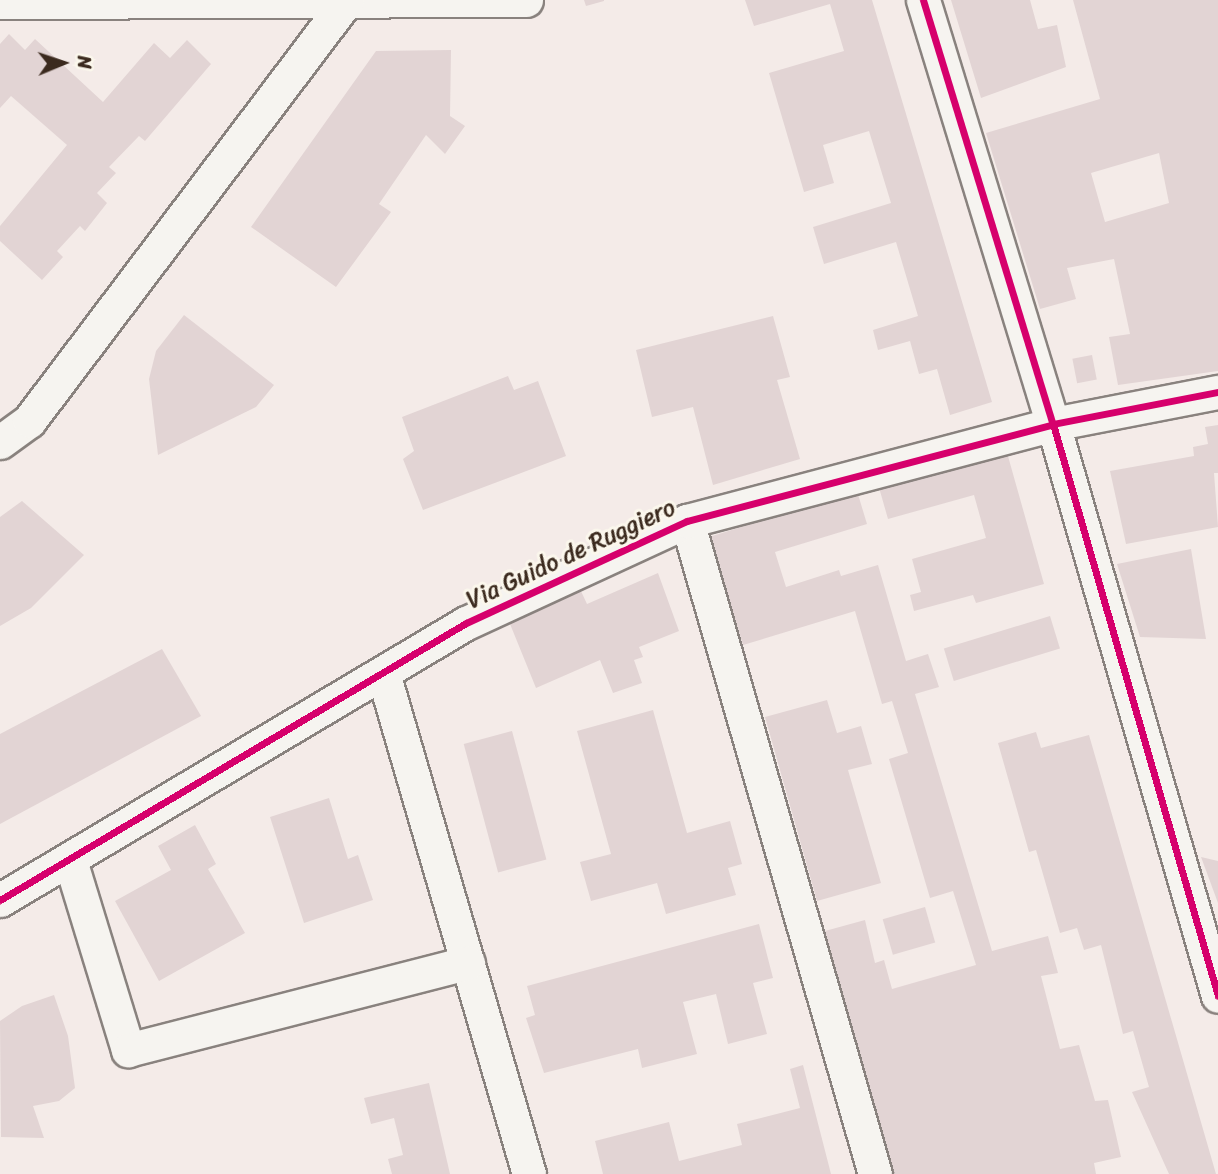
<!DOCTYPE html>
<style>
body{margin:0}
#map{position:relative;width:1218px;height:1174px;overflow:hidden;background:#f4ebe8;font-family:Sriracha,sans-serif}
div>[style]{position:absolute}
.building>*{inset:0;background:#e2d4d4;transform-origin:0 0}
.roads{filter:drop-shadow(2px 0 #89827e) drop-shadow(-2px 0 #89827e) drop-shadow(0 2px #89827e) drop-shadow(0 -2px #89827e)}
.street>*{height:33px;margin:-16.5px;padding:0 16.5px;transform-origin:16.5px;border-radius:16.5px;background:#f6f4f0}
.cycleway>*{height:7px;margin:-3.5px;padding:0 3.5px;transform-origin:3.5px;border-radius:3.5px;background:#d6006c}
span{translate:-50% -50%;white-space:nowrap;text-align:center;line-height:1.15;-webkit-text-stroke:6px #fbf7ec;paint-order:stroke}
.street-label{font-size:24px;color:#3b2a1e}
.north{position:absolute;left:28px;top:28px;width:70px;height:70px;-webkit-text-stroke:5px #fbf7ec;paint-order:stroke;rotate:88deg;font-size:19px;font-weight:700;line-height:28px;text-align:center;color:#3b2a1e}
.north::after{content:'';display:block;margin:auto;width:24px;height:32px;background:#3b2a1e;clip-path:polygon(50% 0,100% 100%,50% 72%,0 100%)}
</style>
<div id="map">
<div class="building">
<div style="clip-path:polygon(584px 0,604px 0,604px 1px,586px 6px)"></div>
<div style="clip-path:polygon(745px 0,872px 0,992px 402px,950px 415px,937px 369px,919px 374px,910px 341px,878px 350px,873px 330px,918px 316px,896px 242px,824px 264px,813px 227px,891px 203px,869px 131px,823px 145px,834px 183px,804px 192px,769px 73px,844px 51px,830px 4px,754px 26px)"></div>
<div style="clip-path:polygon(951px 0,1030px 0,1038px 29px,1057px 25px,1066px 67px,981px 98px)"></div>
<div style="clip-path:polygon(evenodd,1073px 0,1218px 0,1218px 371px,1118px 385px,1109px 337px,1130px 334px,1114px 259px,1067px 268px,1076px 299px,1040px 309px,986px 133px,1100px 99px,1073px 0,1159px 153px,1169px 203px,1105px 222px,1091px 173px,1159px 153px)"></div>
<div style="clip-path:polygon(9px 34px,25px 50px,35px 39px,103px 102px,154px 43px,170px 58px,187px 40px,211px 64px,145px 141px,139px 136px,109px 167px,116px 173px,97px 193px,107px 203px,85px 231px,80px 226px,57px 251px,63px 257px,42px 280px,0 241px,0 226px,67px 145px,11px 96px,0 108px,0 44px)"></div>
<div style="clip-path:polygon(451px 50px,450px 116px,465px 126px,445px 154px,426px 135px,379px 204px,391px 212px,336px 287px,251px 227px,376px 51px)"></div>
<div style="clip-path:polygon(184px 315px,274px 385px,256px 407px,158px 455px,149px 379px,156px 351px)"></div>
<div style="clip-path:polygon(773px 316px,790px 377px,777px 380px,800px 459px,713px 485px,693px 407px,652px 417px,636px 350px)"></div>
<div style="left:1092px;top:355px;width:25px;height:20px;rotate:79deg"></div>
<div style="clip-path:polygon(508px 376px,514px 390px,538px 381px,566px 456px,423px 510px,403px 459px,414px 451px,402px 417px)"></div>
<div style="clip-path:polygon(1218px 425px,1218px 473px,1214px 473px,1218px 527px,1126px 544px,1110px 471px,1194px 456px,1193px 447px,1208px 444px,1205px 427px)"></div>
<div style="clip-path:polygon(1006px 449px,1044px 584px,976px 603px,973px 595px,914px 611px,910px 595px,921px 592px,912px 559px,986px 538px,974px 495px,888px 519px,878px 484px)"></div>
<div style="clip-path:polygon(857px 491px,867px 524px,775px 552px,786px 587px,839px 570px,841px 576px,878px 565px,906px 661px,928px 654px,939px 687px,915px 694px,992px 951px,1048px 936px,1058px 973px,1041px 976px,1060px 1049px,1079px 1045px,1095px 1101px,1108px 1100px,1121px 1157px,1094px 1163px,1096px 1174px,893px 1174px,825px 931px,865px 920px,875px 963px,884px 960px,892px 989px,976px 965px,953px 891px,930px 898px,889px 759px,908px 753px,892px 701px,882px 704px,855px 611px,743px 645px,709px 537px)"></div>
<div style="clip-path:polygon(22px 501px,84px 555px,31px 608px,0 626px,0 517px)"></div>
<div style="clip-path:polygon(1191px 549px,1206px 639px,1140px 637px,1117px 564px)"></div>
<div style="clip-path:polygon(658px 573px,679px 631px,639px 647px,643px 657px,634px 660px,642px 683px,613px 693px,600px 660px,536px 688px,508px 619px,580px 589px,587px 604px)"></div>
<div style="left:1050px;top:616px;width:34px;height:111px;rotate:73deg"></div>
<div style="clip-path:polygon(162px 649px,201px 716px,0 824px,0 734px)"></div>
<div style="clip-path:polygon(827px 700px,837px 733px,861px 726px,872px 764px,848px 770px,881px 883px,817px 901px,765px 717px)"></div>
<div style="clip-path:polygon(653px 710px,687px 833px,730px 821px,742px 864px,728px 868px,736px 895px,666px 914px,657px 883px,591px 901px,580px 862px,611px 854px,577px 731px)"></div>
<div style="left:512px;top:731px;width:133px;height:50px;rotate:75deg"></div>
<div style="clip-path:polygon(1036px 732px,1041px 748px,1089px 735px,1216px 1174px,1169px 1174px,1132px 1092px,1149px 1087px,1133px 1031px,1123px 1034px,1101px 945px,1084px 950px,1077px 928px,1060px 933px,1036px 850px,1029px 852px,998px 743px)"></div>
<div style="clip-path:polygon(329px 798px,348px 859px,358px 855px,373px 900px,304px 923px,270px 817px)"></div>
<div style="clip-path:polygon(195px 825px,216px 864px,208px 869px,245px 933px,159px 981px,115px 901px,171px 870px,158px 846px)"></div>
<div style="clip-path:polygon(1201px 857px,1218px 861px,1218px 903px)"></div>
<div style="left:925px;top:907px;width:37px;height:44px;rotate:74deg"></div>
<div style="clip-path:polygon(759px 924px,773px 978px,753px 983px,767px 1034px,728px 1044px,716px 994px,683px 1002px,697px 1054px,642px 1068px,638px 1049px,544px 1073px,526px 1018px,535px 1015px,527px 986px)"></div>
<div style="clip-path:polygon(54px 995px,68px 1036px,75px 1088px,59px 1101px,33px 1106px,44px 1138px,1px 1137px,0 1021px,22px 1006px)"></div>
<div style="clip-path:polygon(803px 1065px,831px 1174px,603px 1174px,595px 1141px,669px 1122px,679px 1161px,742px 1145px,737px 1124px,800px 1108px,790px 1069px)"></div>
<div style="clip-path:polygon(429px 1083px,450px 1174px,392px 1174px,388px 1159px,403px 1155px,394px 1118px,371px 1124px,364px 1098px)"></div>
</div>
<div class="roads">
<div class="street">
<div style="left:923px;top:0;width:443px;rotate:73deg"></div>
<div style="left:1053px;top:424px;width:595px;rotate:73.91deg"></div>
<div style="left:0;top:2px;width:526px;rotate:-0.22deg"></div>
<div style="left:0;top:442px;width:36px;rotate:-36deg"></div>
<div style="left:29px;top:421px;width:528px;rotate:-52.93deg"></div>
<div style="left:687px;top:521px;width:680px;rotate:73.94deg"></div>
<div style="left:383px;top:673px;width:522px;rotate:73.75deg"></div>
<div style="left:70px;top:860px;width:199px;rotate:73deg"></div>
<div style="left:128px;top:1050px;width:351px;rotate:-14.4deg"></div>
<div style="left:0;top:900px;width:542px;rotate:-30.73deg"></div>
<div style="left:466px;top:623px;width:243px;rotate:-24.8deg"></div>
<div style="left:687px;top:521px;width:379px;rotate:-14.8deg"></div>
<div style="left:1053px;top:424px;width:168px;rotate:-11deg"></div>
</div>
</div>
<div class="cycleway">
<div style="left:923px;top:0;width:443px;rotate:73deg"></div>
<div style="left:1053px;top:424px;width:595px;rotate:73.91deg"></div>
<div style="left:0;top:900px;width:542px;rotate:-30.73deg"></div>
<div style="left:466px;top:623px;width:243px;rotate:-24.8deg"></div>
<div style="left:687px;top:521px;width:379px;rotate:-14.8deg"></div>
<div style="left:1053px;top:424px;width:168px;rotate:-11deg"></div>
</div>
<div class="street-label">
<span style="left:571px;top:554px;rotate:-25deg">Via Guido de Ruggiero</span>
</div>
<div class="north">N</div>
</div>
